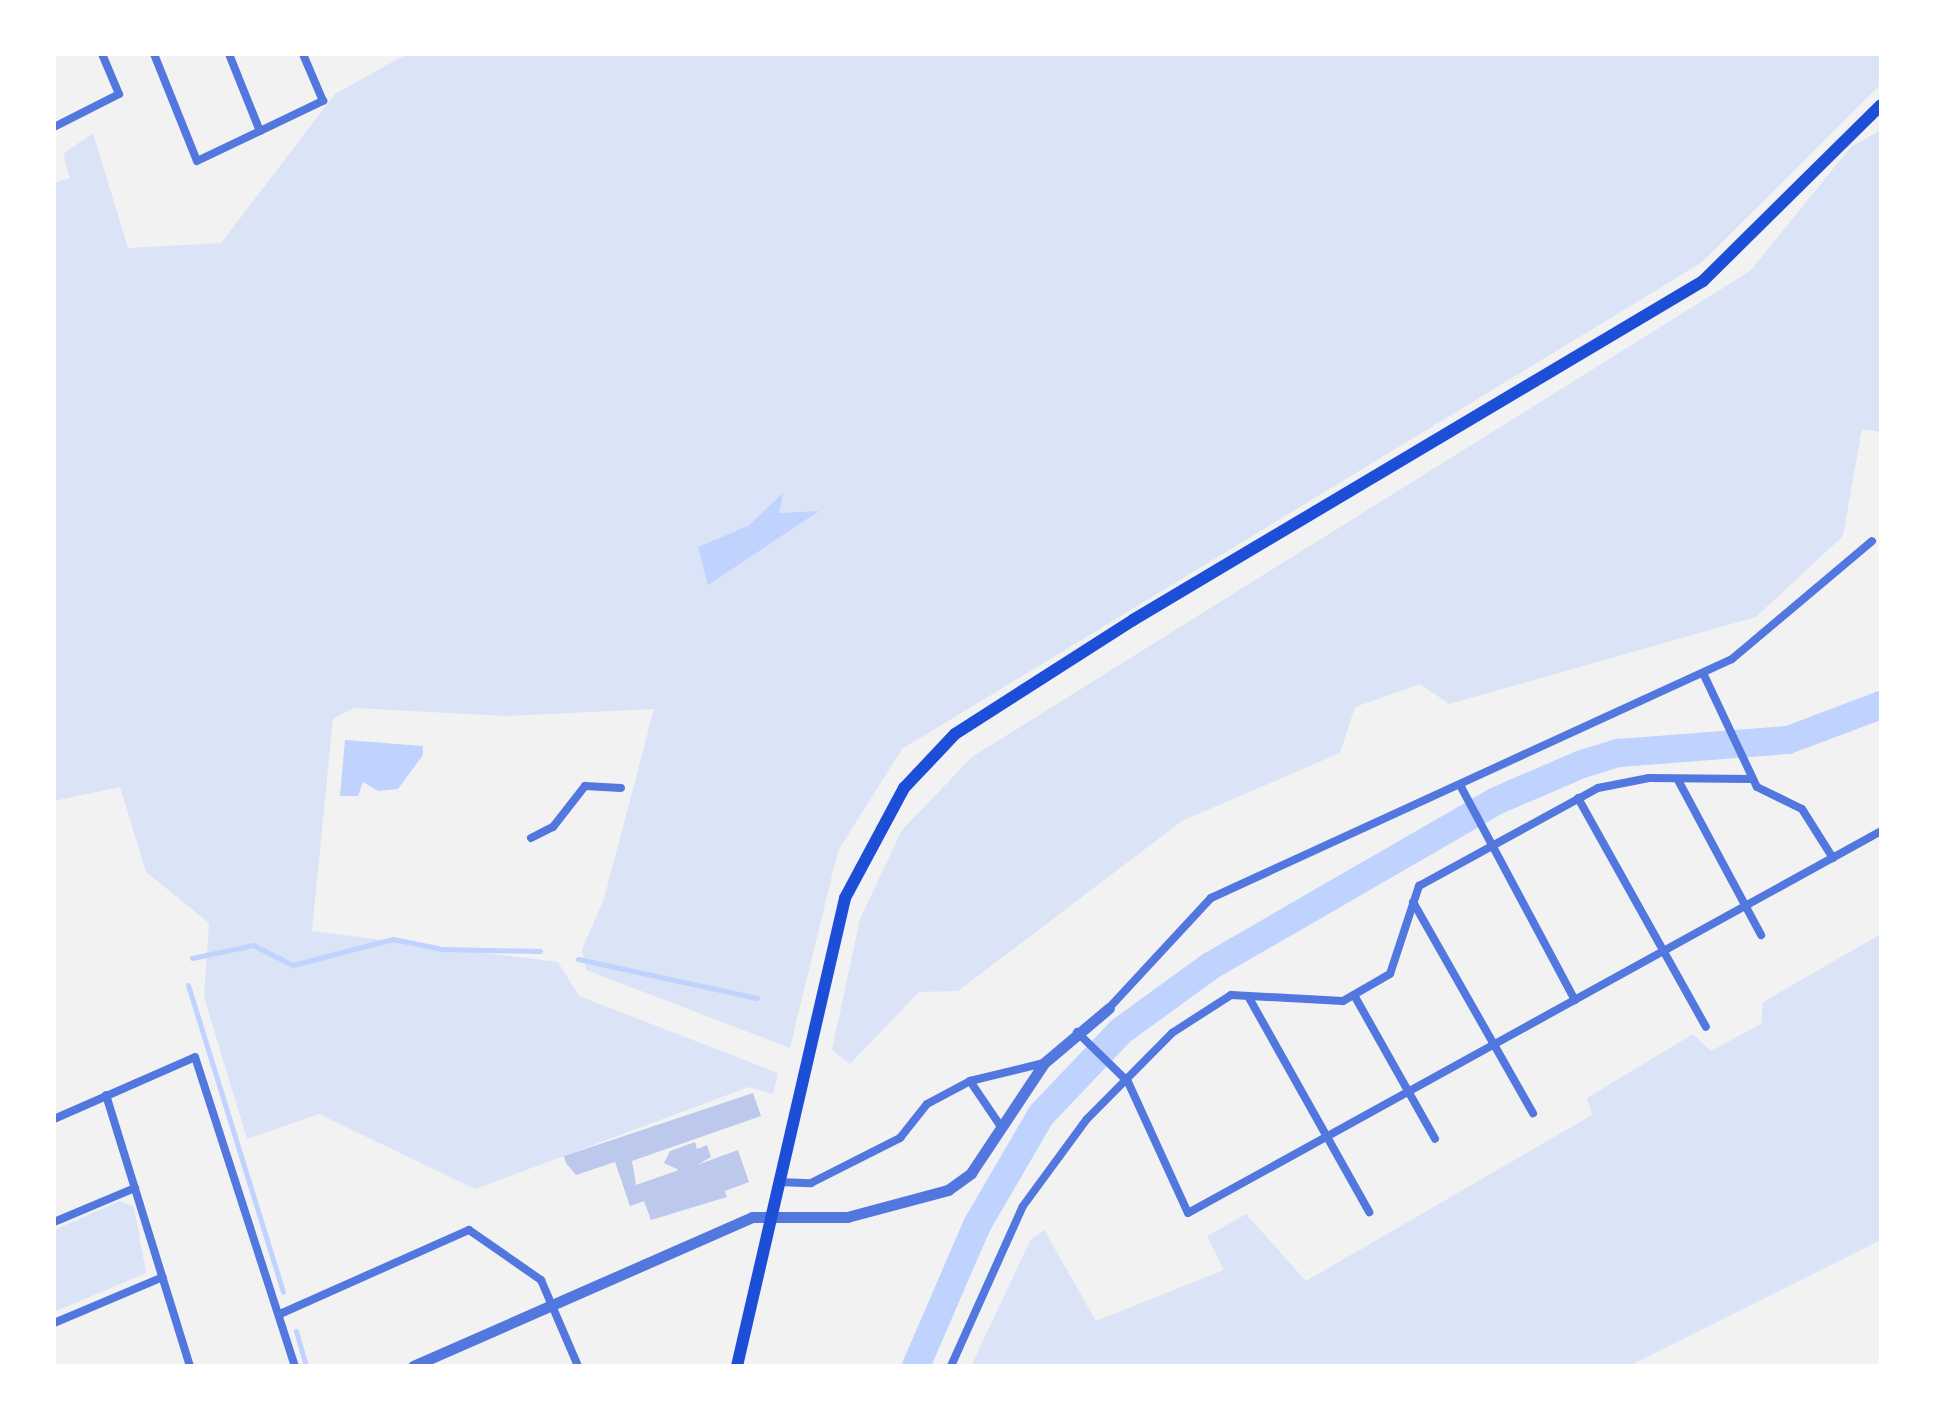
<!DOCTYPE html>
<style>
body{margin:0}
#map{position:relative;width:1935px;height:1420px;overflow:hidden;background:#f2f2f2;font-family:"Work Sans",sans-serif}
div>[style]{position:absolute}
.green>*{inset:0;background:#dbe4f7}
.water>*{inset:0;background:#bfd3fe}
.stream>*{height:5px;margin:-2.5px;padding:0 2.5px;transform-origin:2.5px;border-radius:2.5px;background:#bfd3fe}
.river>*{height:28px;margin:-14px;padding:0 14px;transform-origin:14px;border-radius:14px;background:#bfd3fe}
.building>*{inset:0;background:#bdc9ec}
.minor>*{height:8px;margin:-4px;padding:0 4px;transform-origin:4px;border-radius:4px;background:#5277de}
.tertiary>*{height:11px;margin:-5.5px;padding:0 5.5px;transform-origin:5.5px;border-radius:5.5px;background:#5277de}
.secondary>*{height:12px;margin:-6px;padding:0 6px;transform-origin:6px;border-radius:6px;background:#1d4ed8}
span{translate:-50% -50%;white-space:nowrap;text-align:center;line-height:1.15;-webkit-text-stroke:7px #fff;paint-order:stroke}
.frame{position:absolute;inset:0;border:56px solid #fff;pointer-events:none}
</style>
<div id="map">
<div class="green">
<div style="clip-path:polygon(407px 54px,1881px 54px,1881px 84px,1701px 263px,902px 749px,838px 851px,790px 1048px,586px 970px,582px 949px,604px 899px,654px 709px,506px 716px,354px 708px,333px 719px,312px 931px,558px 962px,579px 996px,778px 1073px,773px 1094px,749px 1087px,475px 1189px,319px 1114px,247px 1139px,204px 997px,209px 923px,146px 872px,120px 787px,54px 801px,54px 183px,70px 178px,63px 154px,93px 133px,128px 248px,221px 243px,335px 94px)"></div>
<div style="clip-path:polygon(1881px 130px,1881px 432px,1862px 429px,1843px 536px,1756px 617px,1449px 704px,1420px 684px,1355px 707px,1340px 753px,1182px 821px,958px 991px,919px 992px,850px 1064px,832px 1050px,860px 919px,902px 830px,972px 757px,1750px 271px,1851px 147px)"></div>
<div style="clip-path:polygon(1881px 934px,1881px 1240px,1629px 1366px,971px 1366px,1031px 1239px,1044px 1230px,1096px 1321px,1224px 1270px,1207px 1236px,1246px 1214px,1306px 1281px,1592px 1115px,1587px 1098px,1693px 1034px,1711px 1051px,1761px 1024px,1763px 1002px)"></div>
<div style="clip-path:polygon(120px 1201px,134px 1207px,146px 1273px,54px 1312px,54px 1230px)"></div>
</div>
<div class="water">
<div style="clip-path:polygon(783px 493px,779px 513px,819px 511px,708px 585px,698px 547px,748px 526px)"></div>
<div style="clip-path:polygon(345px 740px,423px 746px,423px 755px,398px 789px,378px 791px,363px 782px,358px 796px,340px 796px)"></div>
</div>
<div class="stream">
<div style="left:192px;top:958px;width:62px;rotate:-12deg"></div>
<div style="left:253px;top:945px;width:45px;rotate:26.6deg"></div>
<div style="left:293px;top:965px;width:103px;rotate:-14.6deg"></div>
<div style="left:393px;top:939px;width:50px;rotate:11.5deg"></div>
<div style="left:442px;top:949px;width:98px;rotate:1.2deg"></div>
<div style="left:578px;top:959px;width:183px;rotate:12.3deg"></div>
<div style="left:188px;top:985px;width:321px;rotate:72.8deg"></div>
<div style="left:296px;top:1331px;width:36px;rotate:74deg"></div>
</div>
<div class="river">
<div style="left:916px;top:1366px;width:154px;rotate:-66.6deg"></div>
<div style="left:977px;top:1225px;width:127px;rotate:-59.8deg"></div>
<div style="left:1041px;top:1115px;width:116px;rotate:-46.4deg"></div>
<div style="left:1121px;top:1031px;width:112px;rotate:-36deg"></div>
<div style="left:1212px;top:965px;width:328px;rotate:-30deg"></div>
<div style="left:1496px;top:801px;width:94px;rotate:-23.3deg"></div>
<div style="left:1582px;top:764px;width:39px;rotate:-17deg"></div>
<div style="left:1619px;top:753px;width:169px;rotate:-4.4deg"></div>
<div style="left:1788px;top:740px;width:99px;rotate:-20.6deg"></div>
</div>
<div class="building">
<div style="clip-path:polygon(753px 1093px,761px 1116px,632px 1161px,636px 1185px,679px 1170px,664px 1163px,670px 1151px,695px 1142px,697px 1149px,707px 1145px,711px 1157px,697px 1165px,738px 1150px,749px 1182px,725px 1191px,727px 1197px,651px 1220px,644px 1201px,630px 1206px,615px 1162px,576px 1175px,566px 1163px,564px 1156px)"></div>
</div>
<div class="minor">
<div style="left:154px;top:54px;width:115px;rotate:68.1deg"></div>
<div style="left:197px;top:161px;width:140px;rotate:-25.5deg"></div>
<div style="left:323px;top:101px;width:51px;rotate:-113.1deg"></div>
<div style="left:229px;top:54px;width:83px;rotate:68.1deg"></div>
<div style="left:54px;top:127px;width:73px;rotate:-26.9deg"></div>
<div style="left:119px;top:94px;width:43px;rotate:-113deg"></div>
<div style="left:1703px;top:673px;width:126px;rotate:64.7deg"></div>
<div style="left:1757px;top:787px;width:50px;rotate:26.1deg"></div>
<div style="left:1802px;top:809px;width:58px;rotate:57.7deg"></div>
<div style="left:1678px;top:780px;width:176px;rotate:61.8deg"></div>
<div style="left:1460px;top:785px;width:244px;rotate:61.9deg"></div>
<div style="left:1578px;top:798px;width:262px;rotate:60.8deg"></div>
<div style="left:531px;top:838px;width:25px;rotate:-27deg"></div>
<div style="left:553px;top:827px;width:52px;rotate:-52deg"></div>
<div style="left:585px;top:786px;width:36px;rotate:3deg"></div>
<div style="left:1413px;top:902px;width:243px;rotate:60.4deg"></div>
<div style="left:1354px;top:995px;width:165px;rotate:60.6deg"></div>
<div style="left:1248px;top:996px;width:248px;rotate:60.7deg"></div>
<div style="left:1109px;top:1008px;width:150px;rotate:-47.2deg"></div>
<div style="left:1211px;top:898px;width:573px;rotate:-24.64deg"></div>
<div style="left:1732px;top:659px;width:183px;rotate:-40.1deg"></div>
<div style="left:1077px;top:1032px;width:71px;rotate:44.4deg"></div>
<div style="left:1128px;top:1082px;width:144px;rotate:65.4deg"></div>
<div style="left:1188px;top:1213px;width:791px;rotate:-28.86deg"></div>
<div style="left:970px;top:1081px;width:57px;rotate:55.8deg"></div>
<div style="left:106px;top:1095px;width:284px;rotate:72.8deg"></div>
<div style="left:54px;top:1119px;width:154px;rotate:-23.7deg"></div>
<div style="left:195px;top:1057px;width:325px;rotate:72.1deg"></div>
<div style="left:778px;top:1182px;width:33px;rotate:2deg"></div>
<div style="left:811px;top:1183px;width:100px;rotate:-26.8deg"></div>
<div style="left:900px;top:1138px;width:43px;rotate:-51.5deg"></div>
<div style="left:927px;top:1104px;width:49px;rotate:-28.1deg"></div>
<div style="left:970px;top:1081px;width:76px;rotate:-13.7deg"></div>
<div style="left:54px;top:1222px;width:88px;rotate:-22.8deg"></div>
<div style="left:280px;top:1314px;width:207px;rotate:-24deg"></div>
<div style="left:469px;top:1230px;width:88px;rotate:34.8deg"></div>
<div style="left:541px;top:1280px;width:94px;rotate:66.7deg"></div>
<div style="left:54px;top:1323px;width:118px;rotate:-22.9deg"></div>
<div style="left:951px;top:1366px;width:175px;rotate:-65.8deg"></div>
<div style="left:1023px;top:1206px;width:108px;rotate:-53.7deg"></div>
<div style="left:1087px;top:1119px;width:121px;rotate:-45.3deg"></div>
<div style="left:1172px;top:1033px;width:70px;rotate:-32.8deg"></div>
<div style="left:1231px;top:995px;width:112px;rotate:3.1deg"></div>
<div style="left:1343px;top:1001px;width:54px;rotate:-29.9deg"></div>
<div style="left:1390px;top:974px;width:93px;rotate:-71.8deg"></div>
<div style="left:1419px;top:886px;width:204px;rotate:-28.7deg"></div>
<div style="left:1598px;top:788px;width:52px;rotate:-11.1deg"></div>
<div style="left:1649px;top:778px;width:103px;rotate:0.6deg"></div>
</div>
<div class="tertiary">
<div style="left:413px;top:1366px;width:370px;rotate:-23.7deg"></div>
<div style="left:752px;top:1217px;width:95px"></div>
<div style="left:847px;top:1217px;width:105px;rotate:-15deg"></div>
<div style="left:948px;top:1190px;width:29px;rotate:-36deg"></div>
<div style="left:971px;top:1173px;width:132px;rotate:-56.4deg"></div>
<div style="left:1044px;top:1063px;width:85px;rotate:-40.2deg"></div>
</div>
<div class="secondary">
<div style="left:737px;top:1366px;width:480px;rotate:-77deg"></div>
<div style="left:845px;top:898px;width:125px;rotate:-61.8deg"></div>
<div style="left:904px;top:788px;width:74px;rotate:-46.6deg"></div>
<div style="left:955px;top:734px;width:211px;rotate:-32.6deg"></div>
<div style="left:1133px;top:620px;width:663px;rotate:-30.74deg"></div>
<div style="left:1703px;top:281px;width:250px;rotate:-44.7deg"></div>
</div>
<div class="frame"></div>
</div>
